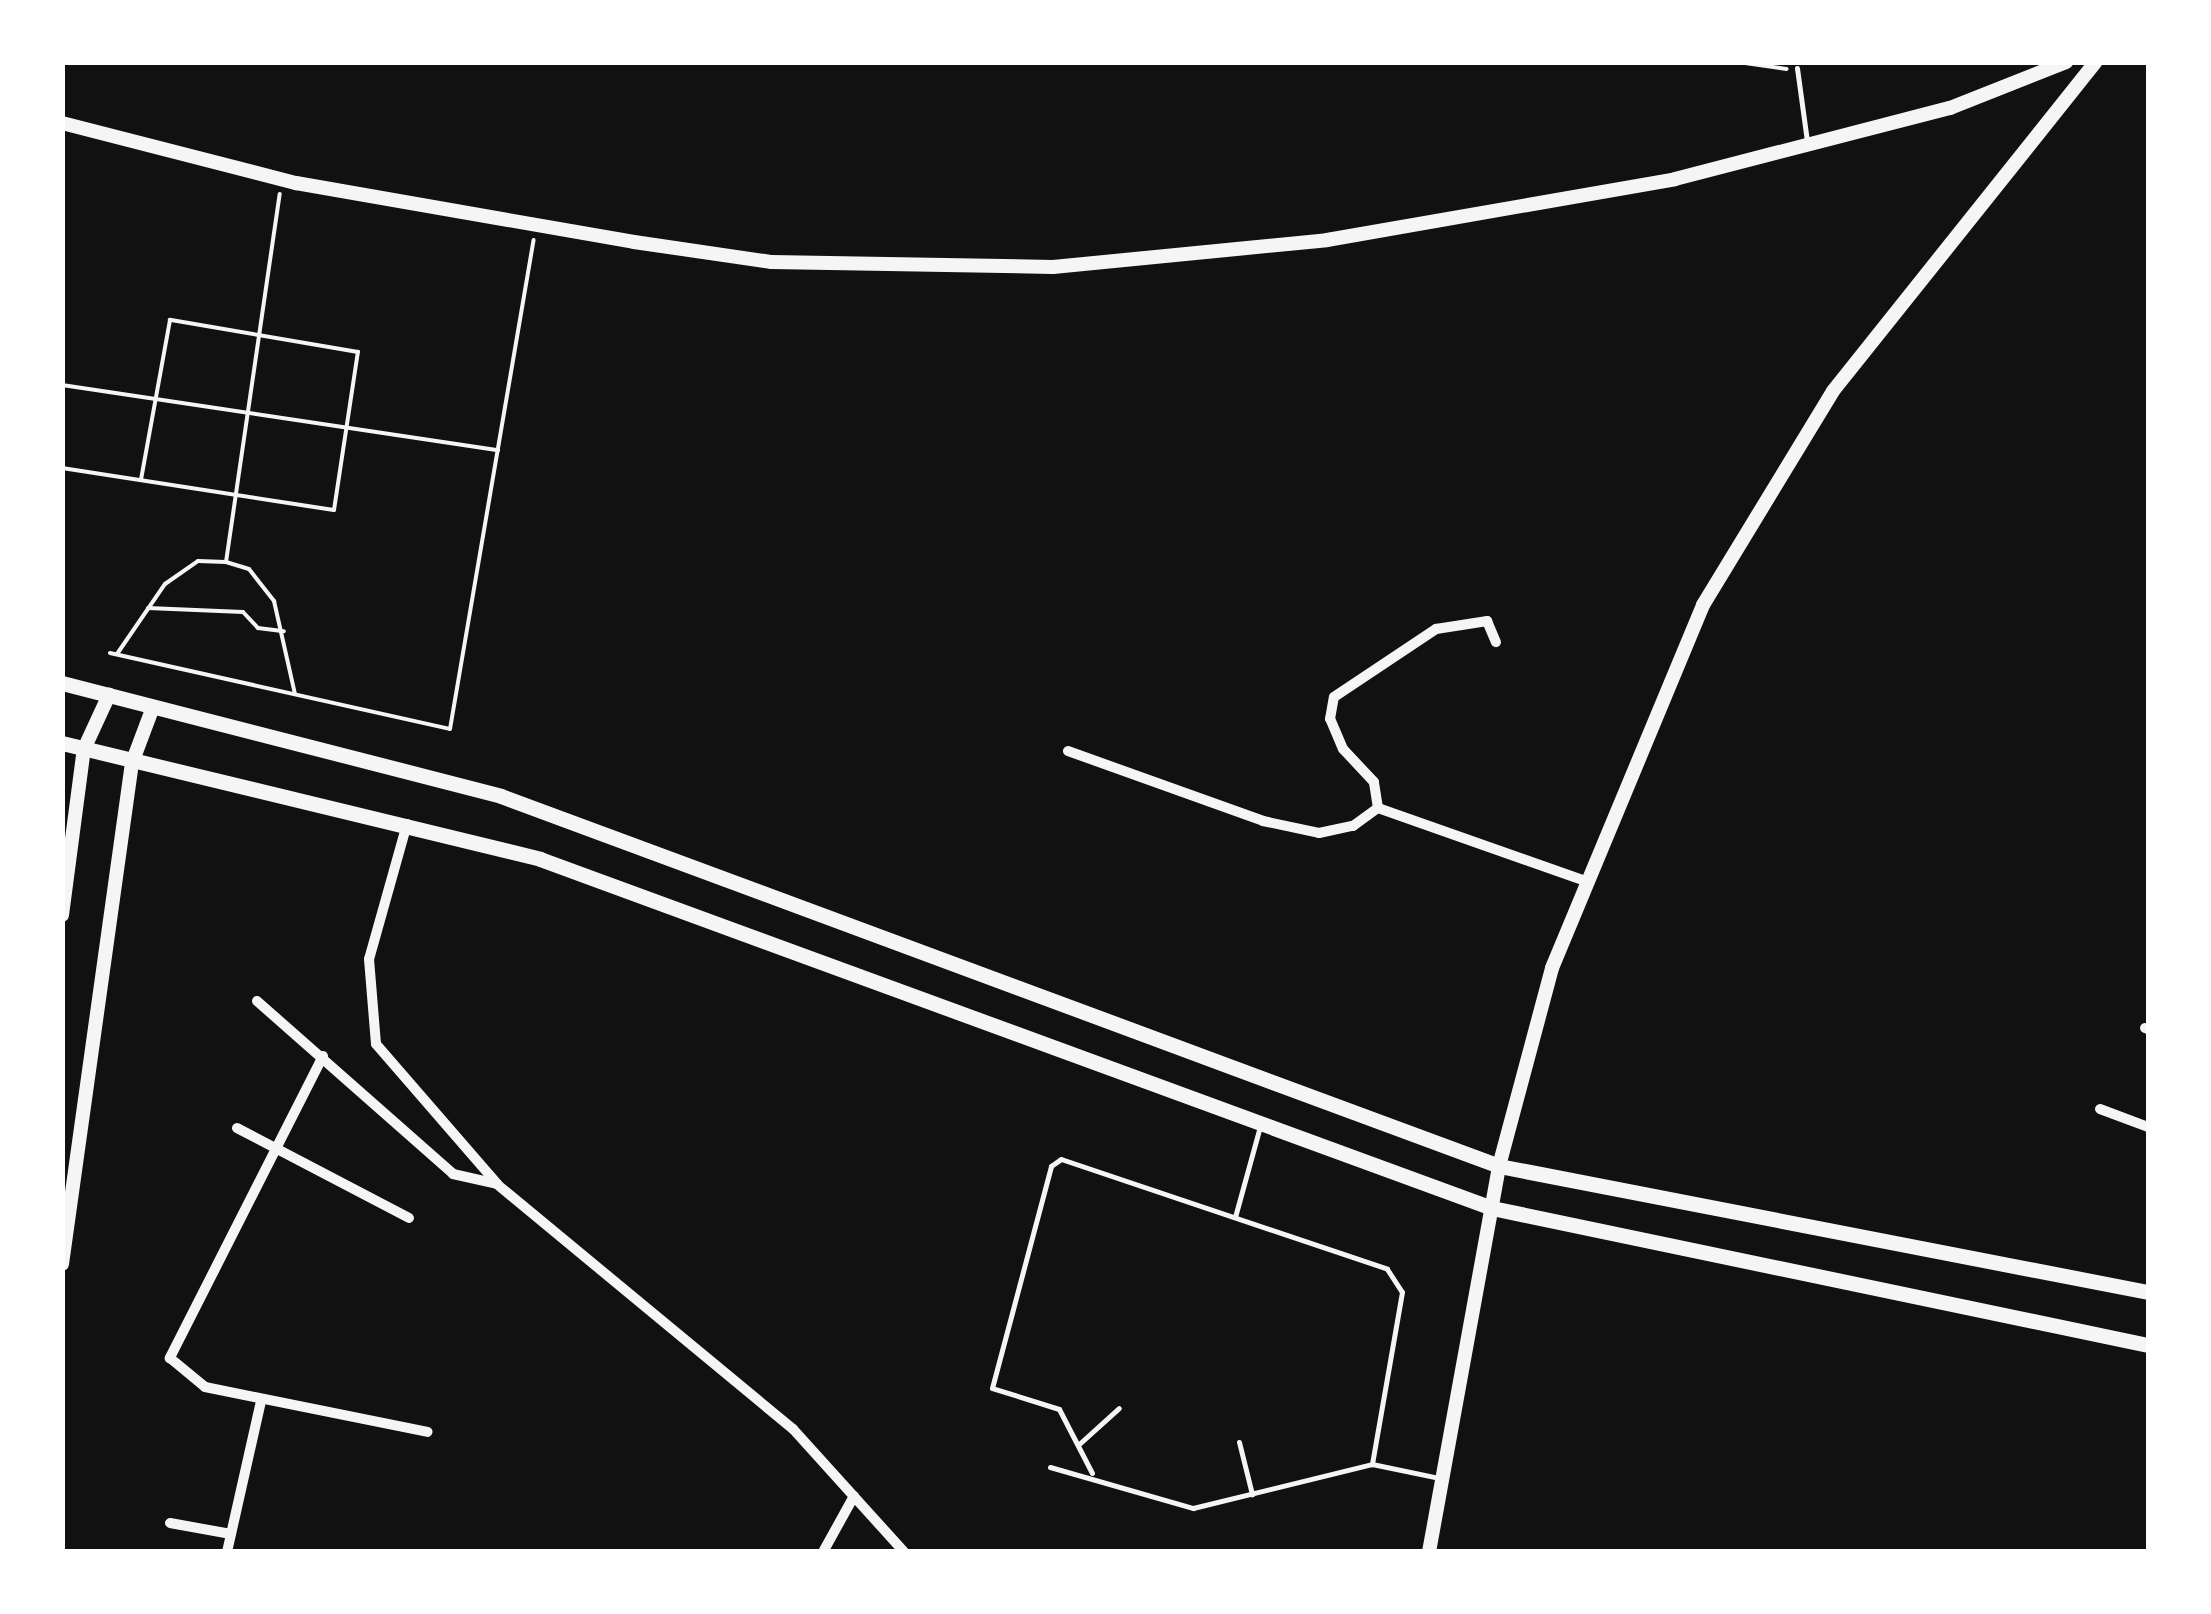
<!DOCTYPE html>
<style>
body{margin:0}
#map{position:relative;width:2211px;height:1614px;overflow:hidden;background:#111;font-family:"Source Serif 4",serif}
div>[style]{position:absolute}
.path>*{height:4px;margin:-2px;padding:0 2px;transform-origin:2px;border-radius:2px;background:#f5f5f5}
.service>*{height:5px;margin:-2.5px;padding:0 2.5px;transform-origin:2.5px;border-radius:2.5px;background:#f5f5f5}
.minor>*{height:10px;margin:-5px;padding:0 5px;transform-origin:5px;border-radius:5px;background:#f5f5f5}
.tertiary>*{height:14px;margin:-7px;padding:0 7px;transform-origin:7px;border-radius:7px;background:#f5f5f5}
.secondary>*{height:15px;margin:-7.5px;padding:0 7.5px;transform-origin:7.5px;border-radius:7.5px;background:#f5f5f5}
span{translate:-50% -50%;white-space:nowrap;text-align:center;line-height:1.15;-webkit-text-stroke:8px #fff;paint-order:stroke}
.frame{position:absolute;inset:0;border:65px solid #fff;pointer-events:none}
</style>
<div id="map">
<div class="path">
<div style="left:1738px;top:62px;width:49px;rotate:8.1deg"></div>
<div style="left:62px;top:385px;width:441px;rotate:8.5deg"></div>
<div style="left:62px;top:468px;width:275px;rotate:8.8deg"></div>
<div style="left:334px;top:510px;width:160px;rotate:-81.4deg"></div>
<div style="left:358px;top:352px;width:191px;rotate:-170.3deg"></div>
<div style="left:170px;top:320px;width:162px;rotate:100.3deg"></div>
<div style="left:226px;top:562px;width:372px;rotate:-81.7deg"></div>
<div style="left:148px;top:608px;width:95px;rotate:2.4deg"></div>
<div style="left:243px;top:612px;width:22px;rotate:47deg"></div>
<div style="left:258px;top:628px;width:26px;rotate:7deg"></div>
<div style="left:110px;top:653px;width:348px;rotate:12.6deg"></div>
<div style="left:450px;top:729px;width:496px;rotate:-80.3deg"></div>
<div style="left:117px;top:654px;width:85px;rotate:-55.6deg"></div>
<div style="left:165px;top:584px;width:40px;rotate:-34.9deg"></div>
<div style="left:198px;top:561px;width:28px;rotate:2deg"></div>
<div style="left:226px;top:562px;width:24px;rotate:17deg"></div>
<div style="left:249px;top:569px;width:41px;rotate:52deg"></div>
<div style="left:274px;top:601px;width:95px;rotate:77.3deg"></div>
</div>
<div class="service">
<div style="left:1797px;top:68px;width:74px;rotate:82.2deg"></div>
<div style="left:1235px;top:1217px;width:94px;rotate:-74.6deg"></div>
<div style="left:1239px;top:1442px;width:54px;rotate:76deg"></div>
<div style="left:1078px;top:1445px;width:55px;rotate:-42.1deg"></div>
<div style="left:1050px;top:1467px;width:149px;rotate:16deg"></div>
<div style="left:1193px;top:1508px;width:184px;rotate:-13.8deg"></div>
<div style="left:1372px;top:1464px;width:68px;rotate:11.8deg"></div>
<div style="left:1092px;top:1473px;width:72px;rotate:-117.3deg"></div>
<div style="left:1059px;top:1409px;width:70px;rotate:-162.6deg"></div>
<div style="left:992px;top:1388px;width:230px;rotate:-75.1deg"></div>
<div style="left:1051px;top:1166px;width:12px;rotate:-35deg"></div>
<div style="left:1061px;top:1159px;width:344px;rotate:18.6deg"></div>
<div style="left:1387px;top:1269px;width:27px;rotate:57deg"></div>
<div style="left:1402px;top:1292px;width:175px;rotate:99.9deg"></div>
</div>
<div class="minor">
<div style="left:1068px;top:751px;width:207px;rotate:19.7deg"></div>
<div style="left:1263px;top:821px;width:57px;rotate:12.1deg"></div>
<div style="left:1319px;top:833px;width:35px;rotate:-12deg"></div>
<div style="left:1353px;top:826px;width:31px;rotate:-36deg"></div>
<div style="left:1378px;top:808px;width:26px;rotate:-99deg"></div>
<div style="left:1374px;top:782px;width:45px;rotate:-133.2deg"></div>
<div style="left:1343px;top:749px;width:33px;rotate:-113deg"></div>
<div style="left:1330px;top:719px;width:22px;rotate:-80deg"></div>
<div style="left:1334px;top:697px;width:123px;rotate:-33.7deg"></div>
<div style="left:1436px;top:629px;width:52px;rotate:-8.9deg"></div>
<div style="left:1487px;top:621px;width:23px;rotate:67deg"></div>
<div style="left:1378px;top:808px;width:223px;rotate:19.4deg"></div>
<div style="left:407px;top:824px;width:140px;rotate:105.7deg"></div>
<div style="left:369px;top:959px;width:85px;rotate:85.3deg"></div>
<div style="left:376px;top:1044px;width:186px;rotate:49.1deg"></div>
<div style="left:498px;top:1185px;width:383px;rotate:39.6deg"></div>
<div style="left:793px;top:1429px;width:166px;rotate:47.9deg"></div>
<div style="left:257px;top:1001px;width:261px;rotate:41.4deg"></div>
<div style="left:453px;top:1174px;width:45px;rotate:12.8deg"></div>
<div style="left:2145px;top:1028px;width:3px;rotate:18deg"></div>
<div style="left:323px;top:1056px;width:339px;rotate:116.9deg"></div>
<div style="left:170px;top:1358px;width:45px;rotate:39.6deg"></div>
<div style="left:205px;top:1387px;width:227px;rotate:11.4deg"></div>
<div style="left:2100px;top:1109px;width:51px;rotate:20.6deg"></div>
<div style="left:237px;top:1128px;width:194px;rotate:27.6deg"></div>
<div style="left:170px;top:1523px;width:62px;rotate:10.2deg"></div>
<div style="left:227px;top:1552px;width:155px;rotate:-77.3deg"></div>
<div style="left:823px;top:1552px;width:64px;rotate:-61deg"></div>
</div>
<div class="tertiary">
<div style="left:62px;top:123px;width:242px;rotate:14.4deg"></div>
<div style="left:296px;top:183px;width:343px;rotate:9.9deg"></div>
<div style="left:634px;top:242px;width:138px;rotate:8.3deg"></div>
<div style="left:771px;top:262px;width:282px;rotate:1deg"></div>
<div style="left:1053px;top:267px;width:275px;rotate:-5.6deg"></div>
<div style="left:1327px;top:240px;width:353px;rotate:-9.9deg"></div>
<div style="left:1675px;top:179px;width:284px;rotate:-14.5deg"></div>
<div style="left:1950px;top:108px;width:125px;rotate:-21.6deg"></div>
<div style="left:62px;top:915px;width:167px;rotate:-82.5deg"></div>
<div style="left:84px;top:749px;width:60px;rotate:-65.2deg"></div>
<div style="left:62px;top:1264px;width:506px;rotate:-82.05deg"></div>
<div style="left:132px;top:763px;width:60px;rotate:-69.4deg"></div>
<div style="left:1429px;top:1552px;width:392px;rotate:-79.7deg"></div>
<div style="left:1499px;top:1166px;width:205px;rotate:-75deg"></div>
<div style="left:1552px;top:968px;width:393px;rotate:-67.4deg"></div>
<div style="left:1703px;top:605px;width:250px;rotate:-58.7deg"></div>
<div style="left:1833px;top:391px;width:421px;rotate:-51.4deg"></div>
</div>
<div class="secondary">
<div style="left:62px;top:683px;width:453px;rotate:14.4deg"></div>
<div style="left:501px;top:796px;width:1064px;rotate:20.34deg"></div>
<div style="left:1499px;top:1166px;width:661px;rotate:10.99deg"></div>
<div style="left:62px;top:743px;width:492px;rotate:13.6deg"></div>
<div style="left:540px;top:859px;width:1014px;rotate:20.13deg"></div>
<div style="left:1492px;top:1208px;width:670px;rotate:11.8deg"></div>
</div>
<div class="frame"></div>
</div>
